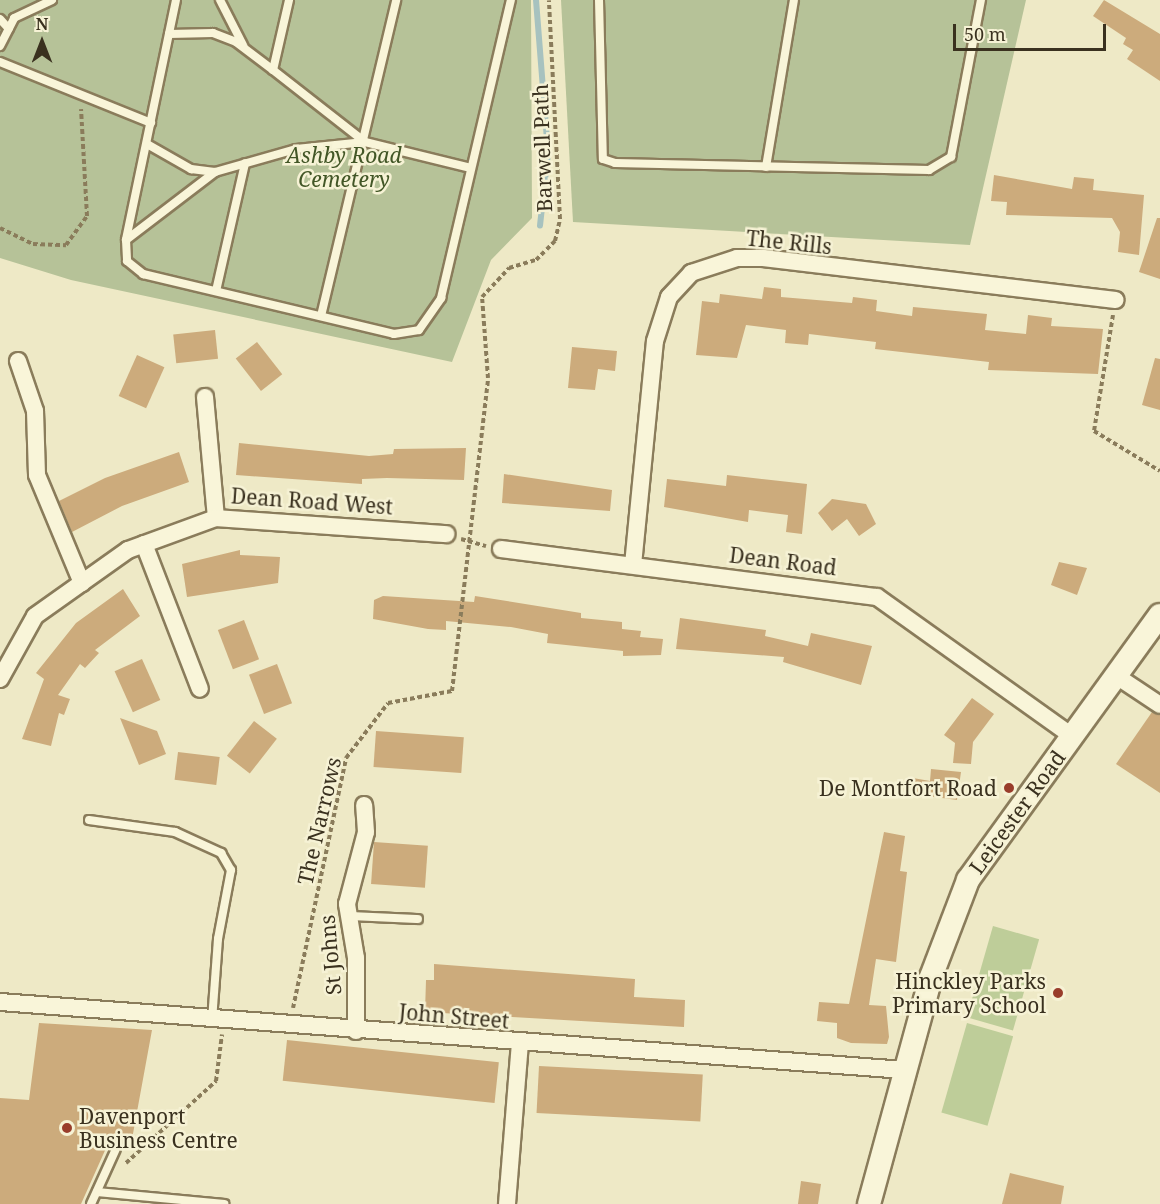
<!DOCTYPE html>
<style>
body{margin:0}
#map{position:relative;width:1160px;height:1204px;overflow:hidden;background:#eee9c6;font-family:"Noto Serif",serif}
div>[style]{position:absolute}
.green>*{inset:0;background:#becd99;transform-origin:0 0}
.cemetery>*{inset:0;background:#b6c298}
.stream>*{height:6px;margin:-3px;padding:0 3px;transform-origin:3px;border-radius:3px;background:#a7c2bf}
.building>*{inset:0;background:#ccab7c;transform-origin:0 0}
.path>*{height:4px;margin-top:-2px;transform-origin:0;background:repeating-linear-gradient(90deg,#8a7c5b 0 4.5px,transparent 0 7.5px)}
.roads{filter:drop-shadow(2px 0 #8a7c5b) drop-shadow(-2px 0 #8a7c5b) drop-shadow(0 2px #8a7c5b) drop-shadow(0 -2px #8a7c5b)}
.lane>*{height:8px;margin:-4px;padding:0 4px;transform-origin:4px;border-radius:4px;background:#f9f5d9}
.street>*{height:16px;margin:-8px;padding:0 8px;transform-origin:8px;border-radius:8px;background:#f9f5d9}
.secondary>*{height:22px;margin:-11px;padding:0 11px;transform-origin:11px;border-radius:11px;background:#f9f5d9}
.dots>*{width:16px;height:16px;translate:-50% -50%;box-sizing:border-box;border:3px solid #f6f2d5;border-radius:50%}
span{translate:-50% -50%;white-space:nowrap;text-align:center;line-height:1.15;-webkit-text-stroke:5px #f6f2d5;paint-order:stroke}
.street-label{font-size:21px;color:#3a311f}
.park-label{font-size:21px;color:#425626;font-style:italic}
.poi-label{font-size:21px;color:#3a311f}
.right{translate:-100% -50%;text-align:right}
.left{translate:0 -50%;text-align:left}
.north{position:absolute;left:12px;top:12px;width:60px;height:60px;-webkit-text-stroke:4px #f6f2d5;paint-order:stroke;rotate:0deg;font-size:16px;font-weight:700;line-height:24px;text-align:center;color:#3a311f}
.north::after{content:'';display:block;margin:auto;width:21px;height:27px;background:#3a311f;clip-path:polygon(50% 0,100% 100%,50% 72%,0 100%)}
.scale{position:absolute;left:953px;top:24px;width:153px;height:27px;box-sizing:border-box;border:3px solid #3a311f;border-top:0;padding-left:8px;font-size:18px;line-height:21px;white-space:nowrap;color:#3a311f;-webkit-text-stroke:4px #f6f2d5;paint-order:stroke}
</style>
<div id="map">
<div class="green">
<div style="left:993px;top:926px;width:48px;height:95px;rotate:16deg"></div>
<div style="left:967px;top:1023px;width:48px;height:93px;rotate:16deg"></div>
</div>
<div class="cemetery">
<div style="clip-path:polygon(0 0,531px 0,532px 218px,491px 260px,452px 362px,71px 280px,0 258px)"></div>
<div style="clip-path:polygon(561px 0,1026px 0,970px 245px,573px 222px)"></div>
</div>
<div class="stream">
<div style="left:536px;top:0;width:153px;rotate:85.5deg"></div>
<div style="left:548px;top:153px;width:73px;rotate:96.3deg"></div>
</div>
<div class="building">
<div style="clip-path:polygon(1104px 0,1160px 34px,1160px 81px,1127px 59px,1133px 50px,1123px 44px,1126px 38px,1093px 16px)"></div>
<div style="clip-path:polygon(994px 175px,1072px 189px,1074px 177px,1094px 179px,1093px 190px,1144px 195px,1139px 255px,1118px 252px,1120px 232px,1112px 218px,1006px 215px,1007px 202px,991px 201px)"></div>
<div style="clip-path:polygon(1157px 218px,1160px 218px,1160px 279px,1139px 272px)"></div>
<div style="clip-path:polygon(764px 287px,781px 289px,781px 297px,852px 303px,853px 297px,877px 300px,876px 311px,912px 316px,913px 307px,987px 314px,985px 330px,1026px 334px,1028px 315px,1052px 318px,1051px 326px,1103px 329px,1098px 374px,988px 370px,989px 362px,875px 349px,876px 342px,809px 334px,808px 345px,785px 343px,786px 330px,746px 325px,737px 358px,696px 355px,702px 301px,719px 303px,720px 294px,762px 299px)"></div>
<div style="left:215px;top:330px;width:29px;height:42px;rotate:84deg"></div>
<div style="left:257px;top:342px;width:41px;height:27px;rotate:52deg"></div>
<div style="clip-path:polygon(572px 347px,617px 351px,615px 371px,598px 369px,595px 390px,568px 388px)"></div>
<div style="left:137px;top:355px;width:30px;height:45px;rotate:24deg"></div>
<div style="clip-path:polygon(1155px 358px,1160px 359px,1160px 410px,1142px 405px)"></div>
<div style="clip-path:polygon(239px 443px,369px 456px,393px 454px,394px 449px,466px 448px,464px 480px,387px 478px,362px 479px,362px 484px,236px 475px)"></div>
<div style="clip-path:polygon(179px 452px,189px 482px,122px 506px,72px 532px,59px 501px,105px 478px)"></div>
<div style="clip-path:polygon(504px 474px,612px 490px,610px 511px,502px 503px)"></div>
<div style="clip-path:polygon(727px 475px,807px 484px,802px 534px,786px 532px,788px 515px,749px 510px,748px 522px,664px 507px,667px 479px,726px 486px)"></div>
<div style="clip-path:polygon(832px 499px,866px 504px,876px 524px,859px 536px,847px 519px,832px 531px,818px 513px)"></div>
<div style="clip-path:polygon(240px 550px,240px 555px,280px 557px,278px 583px,187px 597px,182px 564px)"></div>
<div style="clip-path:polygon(1059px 562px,1087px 568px,1077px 595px,1051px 585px)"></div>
<div style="clip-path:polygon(123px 589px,140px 616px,95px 650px,99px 653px,85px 668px,80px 664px,58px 695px,70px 699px,64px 715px,59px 713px,51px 746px,22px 739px,44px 679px,36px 673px,76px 623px)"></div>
<div style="clip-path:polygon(383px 596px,474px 602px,475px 596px,581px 613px,581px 618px,622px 622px,622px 629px,641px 631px,640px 637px,663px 639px,661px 655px,623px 656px,623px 651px,547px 643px,548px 634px,511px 627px,446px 621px,446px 630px,428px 629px,373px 619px,374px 600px)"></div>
<div style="clip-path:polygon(680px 618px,766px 630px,765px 636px,808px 646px,811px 633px,872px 646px,861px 685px,783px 662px,784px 657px,676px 649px)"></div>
<div style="left:244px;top:620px;width:42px;height:28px;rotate:69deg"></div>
<div style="left:142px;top:659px;width:45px;height:30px;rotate:66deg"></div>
<div style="left:277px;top:664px;width:42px;height:30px;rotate:69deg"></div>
<div style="clip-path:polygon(972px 698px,994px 714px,973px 742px,971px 764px,953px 763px,955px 743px,944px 735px)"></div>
<div style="clip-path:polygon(1152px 712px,1160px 715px,1160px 793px,1116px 764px)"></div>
<div style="clip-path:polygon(120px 718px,157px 731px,166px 754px,139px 765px)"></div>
<div style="left:254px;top:721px;width:29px;height:44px;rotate:38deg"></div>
<div style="left:376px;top:731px;width:88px;height:36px;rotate:4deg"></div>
<div style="left:178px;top:752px;width:42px;height:28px;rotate:7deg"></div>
<div style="clip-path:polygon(931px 769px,961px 772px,957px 800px,905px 793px,907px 777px,930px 781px)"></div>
<div style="clip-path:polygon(884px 832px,905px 836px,900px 871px,907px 872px,896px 962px,876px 959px,869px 1005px,886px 1006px,889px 1037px,887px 1044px,851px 1043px,837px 1038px,837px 1023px,817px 1021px,819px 1002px,849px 1004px)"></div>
<div style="left:374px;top:842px;width:54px;height:42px;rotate:4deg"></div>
<div style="clip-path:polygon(434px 964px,635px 979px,634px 997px,685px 1000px,684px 1027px,425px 1012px,426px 980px,434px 980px)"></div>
<div style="clip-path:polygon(39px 1023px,152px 1030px,130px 1150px,116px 1143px,107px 1146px,81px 1204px,0 1204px,0 1098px,29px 1100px)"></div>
<div style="left:287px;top:1040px;width:213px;height:41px;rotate:6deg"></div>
<div style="left:539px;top:1066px;width:164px;height:47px;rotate:3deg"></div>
<div style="clip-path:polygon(1010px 1173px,1064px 1186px,1061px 1204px,1002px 1204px)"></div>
<div style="clip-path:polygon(801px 1181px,821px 1184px,818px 1204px,798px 1204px)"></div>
</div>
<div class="path">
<div style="left:0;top:228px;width:37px;rotate:26deg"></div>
<div style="left:33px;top:244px;width:33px;rotate:2deg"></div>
<div style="left:66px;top:245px;width:36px;rotate:-54deg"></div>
<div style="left:87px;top:216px;width:107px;rotate:-93.2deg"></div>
<div style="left:1113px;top:315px;width:118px;rotate:99.3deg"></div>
<div style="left:1094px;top:431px;width:77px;rotate:31.2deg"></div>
<div style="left:461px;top:539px;width:26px;rotate:16deg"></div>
<div style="left:293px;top:1008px;width:256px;rotate:-78deg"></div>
<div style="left:346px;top:758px;width:69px;rotate:-52.6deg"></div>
<div style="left:388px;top:703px;width:65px;rotate:-10.6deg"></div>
<div style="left:452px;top:691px;width:315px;rotate:-83.4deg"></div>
<div style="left:488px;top:378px;width:81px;rotate:-94.2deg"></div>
<div style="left:482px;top:297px;width:40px;rotate:-47deg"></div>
<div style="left:509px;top:268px;width:28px;rotate:-17deg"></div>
<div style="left:536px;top:260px;width:27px;rotate:-45deg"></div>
<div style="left:555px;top:241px;width:23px;rotate:-77deg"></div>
<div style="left:560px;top:219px;width:219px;rotate:-92.9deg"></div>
<div style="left:126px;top:1163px;width:122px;rotate:-42.3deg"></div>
<div style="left:216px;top:1081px;width:47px;rotate:-82.7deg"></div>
</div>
<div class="roads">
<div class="lane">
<div style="left:176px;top:0;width:245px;rotate:101.8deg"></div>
<div style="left:126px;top:240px;width:21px;rotate:87deg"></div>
<div style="left:127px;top:261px;width:21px;rotate:39deg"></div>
<div style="left:143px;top:274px;width:258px;rotate:13.4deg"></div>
<div style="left:394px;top:334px;width:25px;rotate:-9deg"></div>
<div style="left:419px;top:330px;width:39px;rotate:-55deg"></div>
<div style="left:441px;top:298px;width:306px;rotate:-76.8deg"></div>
<div style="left:220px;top:0;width:51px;rotate:62.9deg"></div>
<div style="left:599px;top:0;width:159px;rotate:88.6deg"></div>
<div style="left:603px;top:159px;width:13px;rotate:18deg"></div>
<div style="left:615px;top:163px;width:314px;rotate:1.3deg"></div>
<div style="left:929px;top:170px;width:26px;rotate:-31deg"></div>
<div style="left:951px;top:157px;width:160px;rotate:-79.2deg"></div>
<div style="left:0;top:19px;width:13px;rotate:48deg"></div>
<div style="left:169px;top:34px;width:44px;rotate:-1.3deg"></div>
<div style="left:213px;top:33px;width:25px;rotate:21deg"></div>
<div style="left:236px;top:42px;width:46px;rotate:37.1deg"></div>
<div style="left:0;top:46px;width:31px;rotate:-63deg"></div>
<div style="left:14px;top:18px;width:42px;rotate:-25.3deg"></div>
<div style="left:0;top:62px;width:163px;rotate:22deg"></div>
<div style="left:365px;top:142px;width:109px;rotate:13.8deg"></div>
<div style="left:147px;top:144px;width:51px;rotate:29.6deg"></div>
<div style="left:191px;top:169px;width:24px;rotate:7deg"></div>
<div style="left:215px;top:172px;width:84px;rotate:-15.9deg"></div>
<div style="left:296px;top:149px;width:69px;rotate:-5.8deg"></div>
<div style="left:365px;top:142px;width:117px;rotate:-142deg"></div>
<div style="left:273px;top:70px;width:72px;rotate:-77.1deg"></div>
<div style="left:766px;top:167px;width:169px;rotate:-80.5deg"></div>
<div style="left:126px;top:240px;width:112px;rotate:-37.4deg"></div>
<div style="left:216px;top:291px;width:131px;rotate:-77.2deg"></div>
<div style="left:321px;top:316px;width:325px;rotate:-76.6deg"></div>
<div style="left:89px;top:820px;width:87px;rotate:7.9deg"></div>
<div style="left:175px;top:832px;width:51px;rotate:24.5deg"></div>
<div style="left:221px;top:853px;width:20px;rotate:60deg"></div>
<div style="left:231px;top:870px;width:70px;rotate:100.7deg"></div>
<div style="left:218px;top:939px;width:81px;rotate:94.2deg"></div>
<div style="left:349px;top:916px;width:69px;rotate:2.5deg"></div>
<div style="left:97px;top:1192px;width:128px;rotate:5.4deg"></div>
<div style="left:91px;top:1204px;width:60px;rotate:-65.6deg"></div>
</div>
<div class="street">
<div style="left:18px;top:361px;width:53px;rotate:71.2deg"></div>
<div style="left:35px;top:411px;width:64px;rotate:88.2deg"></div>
<div style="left:37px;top:475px;width:117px;rotate:67.4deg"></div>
<div style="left:205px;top:397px;width:121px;rotate:84.8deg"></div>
<div style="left:144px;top:544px;width:155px;rotate:68.9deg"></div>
<div style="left:501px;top:549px;width:379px;rotate:7.3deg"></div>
<div style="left:877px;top:597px;width:241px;rotate:35.5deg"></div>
<div style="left:633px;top:565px;width:225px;rotate:-84.4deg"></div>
<div style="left:655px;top:341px;width:46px;rotate:-72.3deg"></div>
<div style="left:669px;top:297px;width:33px;rotate:-47deg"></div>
<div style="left:691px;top:273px;width:48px;rotate:-18.1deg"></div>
<div style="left:737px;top:258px;width:26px"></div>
<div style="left:763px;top:258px;width:355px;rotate:6.8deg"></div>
<div style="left:1118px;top:677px;width:50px;rotate:33.7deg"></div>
<div style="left:0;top:679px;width:72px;rotate:-60.9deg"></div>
<div style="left:35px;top:616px;width:114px;rotate:-35.4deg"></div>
<div style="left:128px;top:550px;width:94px;rotate:-20deg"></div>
<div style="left:216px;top:518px;width:231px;rotate:4deg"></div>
<div style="left:0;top:1002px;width:907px;rotate:4.3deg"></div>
<div style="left:356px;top:1031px;width:73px;rotate:-90deg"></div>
<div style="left:356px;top:958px;width:55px;rotate:-99.5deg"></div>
<div style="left:347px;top:904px;width:74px;rotate:-75.2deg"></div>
<div style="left:366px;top:832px;width:27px;rotate:-94deg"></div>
<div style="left:507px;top:1204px;width:161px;rotate:-85.4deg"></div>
</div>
<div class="secondary">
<div style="left:869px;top:1204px;width:235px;rotate:-74.7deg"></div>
<div style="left:931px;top:977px;width:104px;rotate:-69.1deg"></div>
<div style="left:968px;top:880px;width:327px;rotate:-54.1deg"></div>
</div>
</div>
<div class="dots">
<div style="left:1009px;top:788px;background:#993d2b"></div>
<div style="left:1058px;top:993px;background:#993d2b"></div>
<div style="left:67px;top:1128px;background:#993d2b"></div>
</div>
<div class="street-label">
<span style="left:542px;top:148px;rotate:-92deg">Barwell Path</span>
<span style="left:789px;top:242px;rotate:6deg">The Rills</span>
<span style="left:312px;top:501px;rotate:4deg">Dean Road West</span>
<span style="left:783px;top:561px;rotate:7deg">Dean Road</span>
<span style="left:1017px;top:812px;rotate:-54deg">Leicester Road</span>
<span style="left:319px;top:821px;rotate:-77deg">The Narrows</span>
<span style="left:330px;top:955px;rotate:-95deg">St Johns</span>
<span style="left:454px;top:1016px;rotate:5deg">John Street</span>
</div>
<div class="park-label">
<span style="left:344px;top:167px">Ashby Road<br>Cemetery</span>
</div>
<div class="poi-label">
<span class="right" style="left:997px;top:788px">De Montfort Road</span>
<span class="right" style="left:1046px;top:993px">Hinckley Parks<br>Primary School</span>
<span class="left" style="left:79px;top:1128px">Davenport<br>Business Centre</span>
</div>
<div class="north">N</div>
<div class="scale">50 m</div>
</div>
